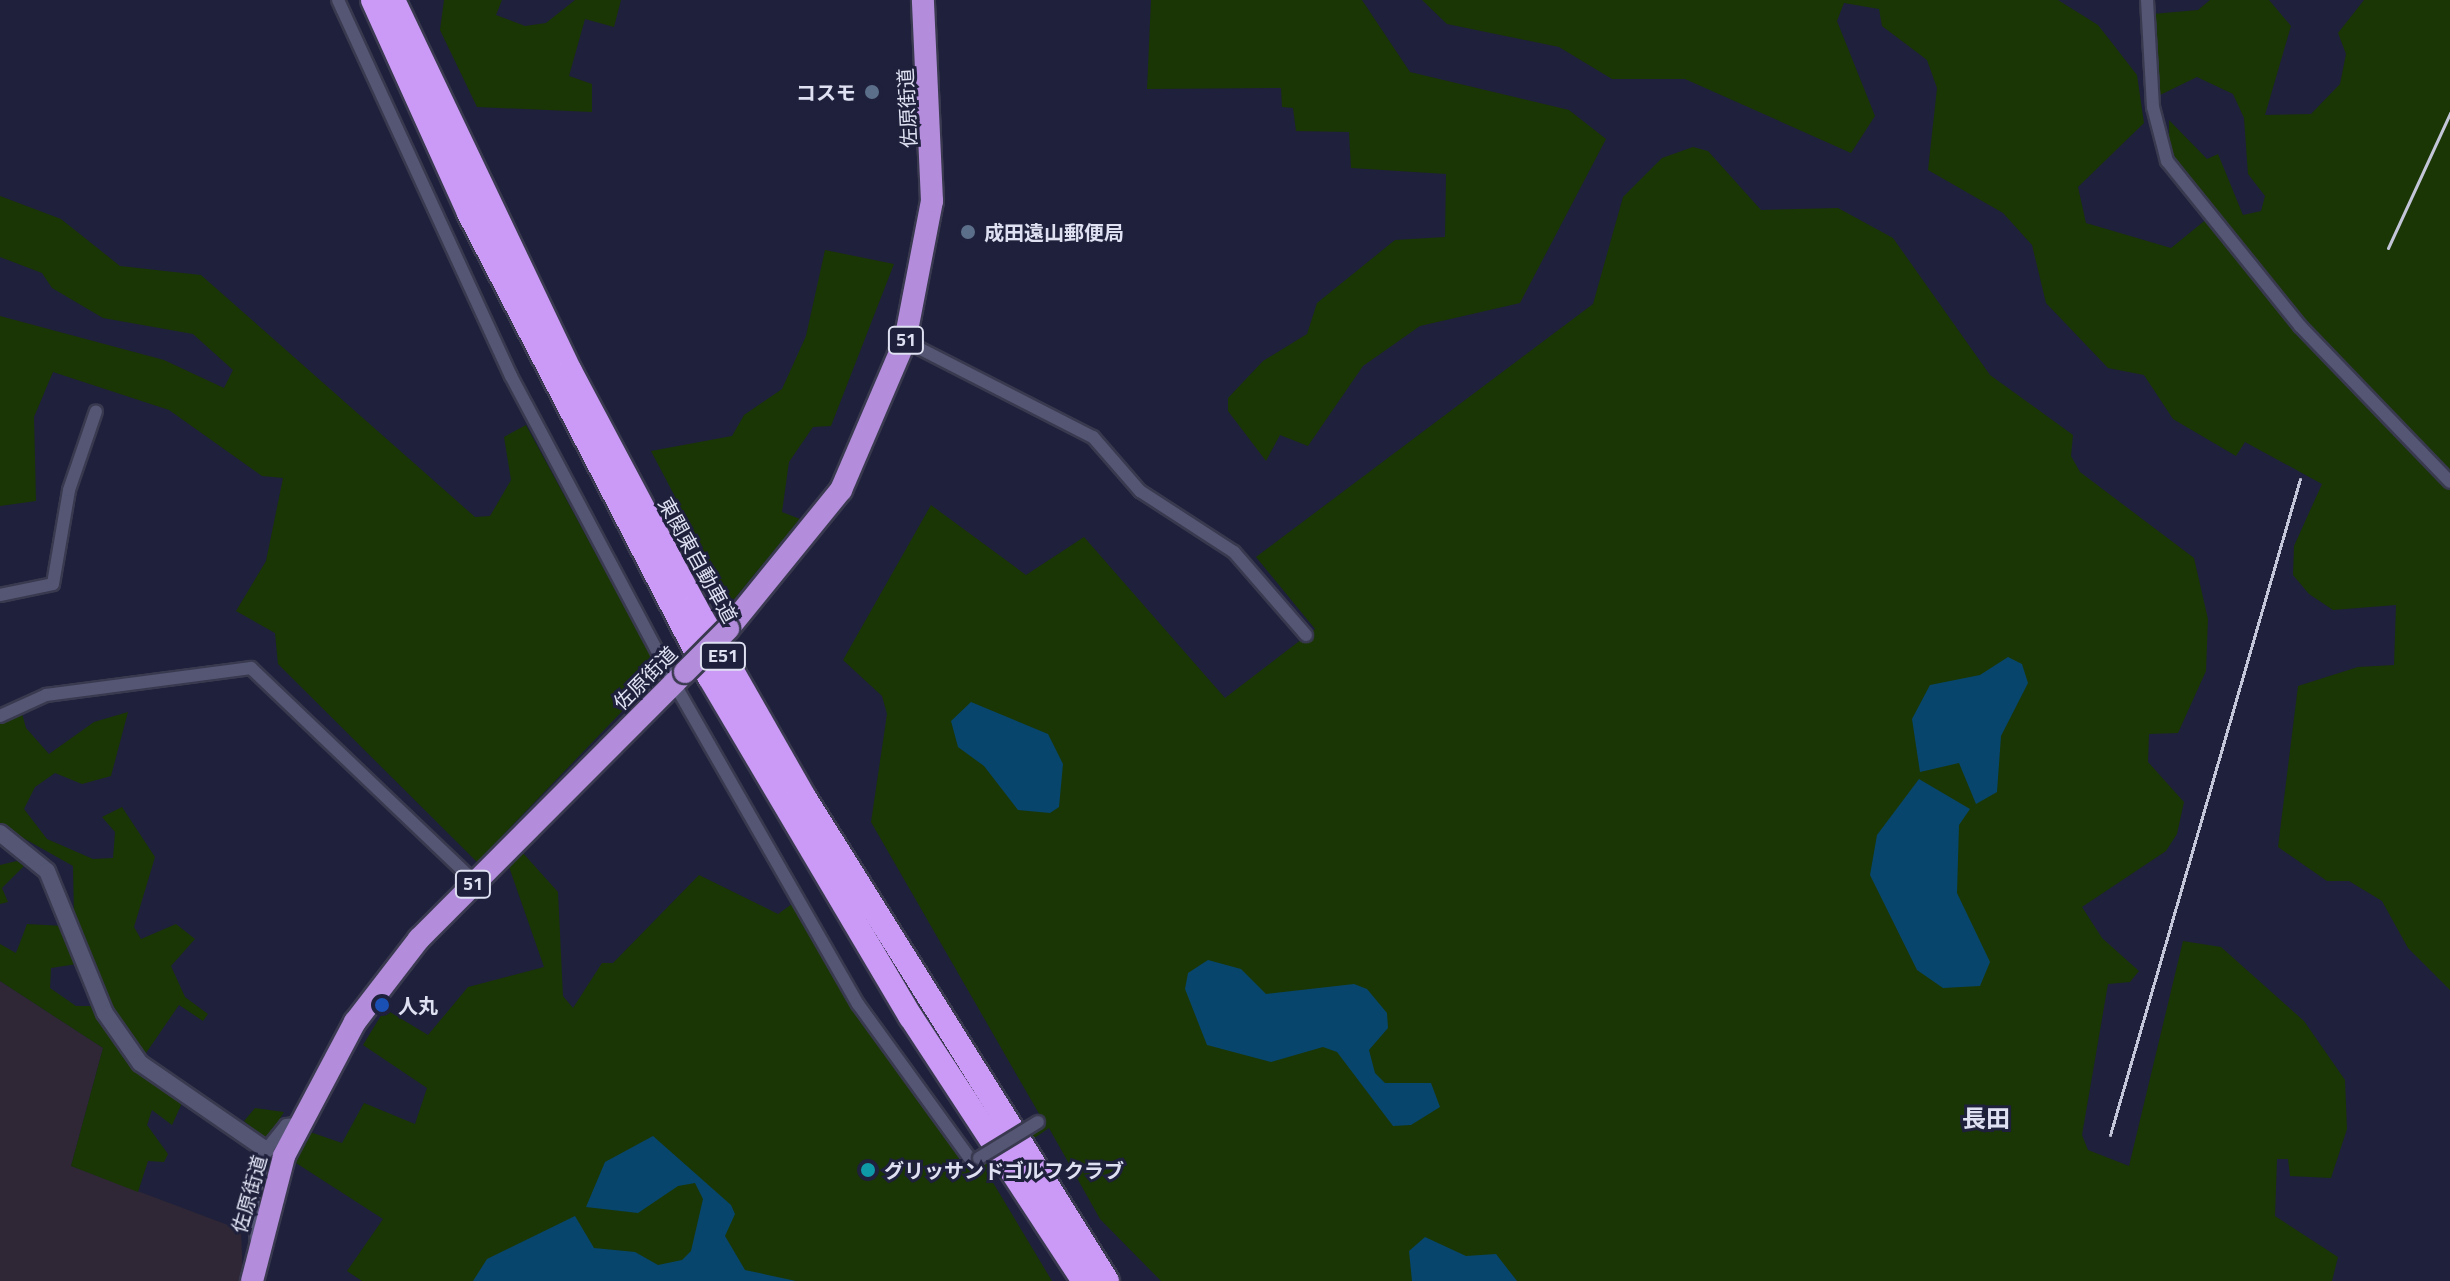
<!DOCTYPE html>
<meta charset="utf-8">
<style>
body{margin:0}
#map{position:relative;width:2450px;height:1281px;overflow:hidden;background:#1f203b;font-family:"Titillium Web","Noto Sans JP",sans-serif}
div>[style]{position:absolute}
.industrial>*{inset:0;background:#2f2736}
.green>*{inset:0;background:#1a3605}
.water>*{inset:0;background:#08456d}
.roads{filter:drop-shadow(2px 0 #39394f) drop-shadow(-2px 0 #39394f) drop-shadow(0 2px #39394f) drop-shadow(0 -2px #39394f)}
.minor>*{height:12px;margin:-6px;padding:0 6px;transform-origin:6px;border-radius:6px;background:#545674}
.tertiary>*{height:16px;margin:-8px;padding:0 8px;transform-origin:8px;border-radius:8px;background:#545674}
.trunk>*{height:22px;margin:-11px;padding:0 11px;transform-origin:11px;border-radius:11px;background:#b38cdc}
.motorway>*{height:24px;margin:-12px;padding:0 12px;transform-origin:12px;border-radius:12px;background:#cb9af6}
.rail>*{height:3px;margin:-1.5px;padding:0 1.5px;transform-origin:1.5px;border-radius:1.5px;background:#c3c5d8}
.bridges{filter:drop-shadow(2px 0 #39394f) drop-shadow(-2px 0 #39394f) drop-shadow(0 2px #39394f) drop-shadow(0 -2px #39394f)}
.minor-bridge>*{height:12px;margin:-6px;padding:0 6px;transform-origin:6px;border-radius:6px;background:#545674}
.trunk-bridge>*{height:22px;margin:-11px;padding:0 11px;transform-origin:11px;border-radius:11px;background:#b38cdc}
.dots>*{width:22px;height:22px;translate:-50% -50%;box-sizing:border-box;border:4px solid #1f203b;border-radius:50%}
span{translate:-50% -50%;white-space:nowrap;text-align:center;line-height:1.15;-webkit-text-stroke:6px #1f203b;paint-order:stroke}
.shield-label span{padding:2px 6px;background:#1f203b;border:2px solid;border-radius:6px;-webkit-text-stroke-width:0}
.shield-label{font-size:18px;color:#dfe1f3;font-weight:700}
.poi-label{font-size:20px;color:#dfe1f3;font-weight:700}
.right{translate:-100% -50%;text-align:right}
.left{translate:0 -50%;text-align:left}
.street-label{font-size:20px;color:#dfe1f3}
.quarter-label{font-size:24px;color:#dfe1f3;font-weight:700}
</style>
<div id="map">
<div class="industrial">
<div style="clip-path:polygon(0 981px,103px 1048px,71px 1166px,241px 1230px,243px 1281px,0 1281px)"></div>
</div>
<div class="green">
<div style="clip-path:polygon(444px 0,502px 0,496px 15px,525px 26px,546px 23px,575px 0,621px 0,614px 27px,585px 19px,569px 76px,592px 84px,592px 112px,477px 107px,440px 30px)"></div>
<div style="clip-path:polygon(1151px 0,1362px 0,1410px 72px,1569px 110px,1606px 139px,1520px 303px,1420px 326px,1363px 366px,1308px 446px,1280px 435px,1266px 461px,1228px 411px,1228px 398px,1263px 361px,1307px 334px,1317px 303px,1395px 240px,1445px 237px,1446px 174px,1351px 168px,1349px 132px,1296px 131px,1293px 108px,1282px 107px,1281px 88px,1147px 89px)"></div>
<div style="clip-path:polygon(1422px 0,2058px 0,2098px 25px,2137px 75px,2144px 123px,2078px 187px,2086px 223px,2171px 248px,2213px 214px,2169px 156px,2169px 120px,2207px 159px,2218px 154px,2243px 215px,2261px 211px,2265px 196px,2248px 174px,2244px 118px,2233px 94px,2197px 77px,2158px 96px,2152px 14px,2198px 10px,2210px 0,2269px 0,2291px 26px,2265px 115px,2311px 114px,2340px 84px,2346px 54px,2338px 33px,2364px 0,2450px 0,2450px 990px,2408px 948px,2382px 901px,2349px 881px,2327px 881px,2278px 847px,2298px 686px,2358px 667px,2394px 665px,2396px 605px,2333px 610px,2309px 594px,2293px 575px,2294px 546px,2322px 484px,2245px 442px,2236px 456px,2173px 419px,2144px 375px,2108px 368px,2046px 303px,2032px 245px,2003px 213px,1928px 170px,1937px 88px,1927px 60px,1882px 26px,1879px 9px,1844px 3px,1837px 21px,1875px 116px,1851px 153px,1685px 79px,1612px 79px,1559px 47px,1447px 24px)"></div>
<div style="clip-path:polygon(1693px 147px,1708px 151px,1761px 210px,1838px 208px,1893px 238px,1990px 375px,2073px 435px,2071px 456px,2080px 472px,2194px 558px,2208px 619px,2206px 671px,2178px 733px,2149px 734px,2148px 762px,2184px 802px,2177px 834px,2166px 851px,2082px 907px,2102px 938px,2139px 971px,2130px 982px,2108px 984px,2082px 1135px,2088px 1150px,2129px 1166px,2183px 941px,2221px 947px,2304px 1021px,2345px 1080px,2347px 1129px,2331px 1178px,2290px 1176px,2288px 1159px,2277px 1159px,2275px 1216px,2338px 1257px,2332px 1281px,1161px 1281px,1100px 1219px,1049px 1128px,986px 1171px,1052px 1281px,362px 1281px,347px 1271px,383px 1219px,296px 1163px,310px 1132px,342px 1143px,364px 1103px,415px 1124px,427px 1088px,363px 1045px,385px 1009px,428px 1035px,468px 987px,544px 967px,508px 864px,522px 852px,558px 892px,563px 996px,573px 1008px,602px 963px,613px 963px,699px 875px,778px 914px,792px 904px,882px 1048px,972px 1171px,1045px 1124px,871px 822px,887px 714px,882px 696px,843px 660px,931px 505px,1026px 575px,1084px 537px,1225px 698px,1315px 629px,1256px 557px,1593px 304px,1623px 197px,1662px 158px)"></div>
<div style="clip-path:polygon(0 196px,61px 219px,120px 266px,201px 275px,475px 517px,490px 516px,511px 480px,504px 437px,526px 425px,660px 672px,477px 862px,278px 664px,275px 633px,236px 611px,266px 561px,283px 478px,262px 476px,169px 410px,53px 372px,34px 417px,36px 501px,0 506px,0 316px,164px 360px,224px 388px,233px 370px,193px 334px,103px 318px,52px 288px,42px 273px,0 257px)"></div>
<div style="clip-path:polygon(825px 250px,894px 264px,831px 426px,813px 427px,789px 462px,782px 512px,800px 519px,731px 603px,651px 451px,732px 436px,744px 415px,782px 389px,806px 336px)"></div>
<div style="clip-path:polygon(21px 710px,26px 728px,49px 754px,94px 722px,128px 712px,111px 776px,82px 784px,55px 773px,35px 787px,24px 809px,47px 839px,93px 859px,113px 858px,115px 832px,102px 817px,122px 807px,155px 857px,134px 927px,141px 939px,176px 924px,195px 939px,171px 966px,185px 997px,208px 1014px,203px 1021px,179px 1005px,144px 1056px,111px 1009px,74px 917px,73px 866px,0 825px,0 721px)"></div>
<div style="clip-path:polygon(17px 861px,24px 866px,2px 888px,8px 902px,0 904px,0 865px)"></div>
<div style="clip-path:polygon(27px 924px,64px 926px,77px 964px,51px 968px,50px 988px,76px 1006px,96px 1006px,183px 1101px,172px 1125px,152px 1110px,147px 1125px,168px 1154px,164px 1162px,148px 1161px,138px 1192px,71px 1166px,103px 1048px,0 981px,0 944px,16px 953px)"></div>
<div style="clip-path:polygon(255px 1108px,284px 1112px,267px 1140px,244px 1121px)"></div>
</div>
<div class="water">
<div style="clip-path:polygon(2008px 657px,2022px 664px,2028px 683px,2001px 736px,1997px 792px,1976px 804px,1959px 763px,1920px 772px,1912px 719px,1930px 685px,1980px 675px)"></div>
<div style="clip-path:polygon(971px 702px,1048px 734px,1063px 764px,1059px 807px,1050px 813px,1018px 810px,984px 766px,958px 747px,951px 721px)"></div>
<div style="clip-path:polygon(1919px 779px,1970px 809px,1959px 825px,1957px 893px,1990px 962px,1980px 986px,1943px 988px,1917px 970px,1870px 875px,1877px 835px)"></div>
<div style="clip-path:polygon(1208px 960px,1241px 969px,1266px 994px,1354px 984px,1367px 989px,1387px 1013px,1388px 1028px,1369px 1050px,1375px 1073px,1385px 1083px,1431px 1083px,1440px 1107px,1411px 1125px,1393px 1126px,1337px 1052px,1323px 1047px,1271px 1062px,1207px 1045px,1185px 989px,1188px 973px)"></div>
<div style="clip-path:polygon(653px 1136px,731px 1205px,735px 1214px,725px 1236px,745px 1270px,796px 1281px,473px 1281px,487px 1259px,575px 1216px,594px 1248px,635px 1252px,658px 1265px,682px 1260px,691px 1251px,703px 1199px,695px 1183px,678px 1186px,638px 1213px,586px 1207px,605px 1162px)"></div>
<div style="clip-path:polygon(1425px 1237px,1466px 1256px,1496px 1254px,1517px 1281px,1412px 1281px,1409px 1251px)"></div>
</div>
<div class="roads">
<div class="minor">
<div style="left:338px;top:0;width:414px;rotate:65.3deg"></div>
<div style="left:511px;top:376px;width:348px;rotate:62deg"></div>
<div style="left:674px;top:683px;width:370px;rotate:60.2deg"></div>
<div style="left:858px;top:1004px;width:193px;rotate:54.1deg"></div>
<div style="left:971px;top:1160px;width:8px;rotate:-14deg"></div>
<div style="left:2147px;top:0;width:107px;rotate:86.8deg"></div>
<div style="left:2153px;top:107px;width:56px;rotate:75.5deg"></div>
<div style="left:2167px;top:161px;width:212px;rotate:51.1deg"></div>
<div style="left:2300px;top:326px;width:216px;rotate:46.1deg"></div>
<div style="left:905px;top:341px;width:211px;rotate:27.1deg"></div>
<div style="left:1093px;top:437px;width:72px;rotate:49deg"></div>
<div style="left:1140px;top:491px;width:112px;rotate:33deg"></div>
<div style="left:1234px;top:552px;width:110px;rotate:49.1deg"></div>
<div style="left:0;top:595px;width:54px;rotate:-11.7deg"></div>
<div style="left:53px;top:584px;width:95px;rotate:-80.3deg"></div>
<div style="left:69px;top:490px;width:83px;rotate:-71.1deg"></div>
<div style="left:0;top:716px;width:51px;rotate:-24.5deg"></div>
<div style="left:46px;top:695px;width:207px;rotate:-7.5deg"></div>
<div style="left:251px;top:668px;width:310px;rotate:43.7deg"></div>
<div style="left:257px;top:1245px;width:42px;rotate:-95.4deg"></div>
<div style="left:253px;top:1203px;width:55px;rotate:-76.2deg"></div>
<div style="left:266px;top:1150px;width:32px;rotate:-51deg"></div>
<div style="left:286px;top:1125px;width:11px;rotate:-5deg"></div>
</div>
<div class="tertiary">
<div style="left:0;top:833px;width:60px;rotate:39deg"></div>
<div style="left:47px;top:871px;width:153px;rotate:67.8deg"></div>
<div style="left:105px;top:1013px;width:61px;rotate:55deg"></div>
<div style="left:140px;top:1063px;width:153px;rotate:34.6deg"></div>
</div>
<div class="trunk">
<div style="left:728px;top:629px;width:179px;rotate:-50.9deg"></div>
<div style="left:841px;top:490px;width:162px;rotate:-66.8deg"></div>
<div style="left:905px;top:341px;width:143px;rotate:-79.1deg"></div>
<div style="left:932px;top:201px;width:201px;rotate:-92.6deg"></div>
<div style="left:252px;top:1281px;width:129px;rotate:-75.6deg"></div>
<div style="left:284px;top:1156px;width:152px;rotate:-62.1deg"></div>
<div style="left:355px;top:1022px;width:105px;rotate:-52.4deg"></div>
<div style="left:419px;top:939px;width:377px;rotate:-45.1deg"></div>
</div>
<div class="motorway">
<div style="left:373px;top:0;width:234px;rotate:65.7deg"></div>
<div style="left:469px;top:213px;width:522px;rotate:62.6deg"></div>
<div style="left:709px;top:676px;width:396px;rotate:59.4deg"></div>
<div style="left:911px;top:1017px;width:316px;rotate:56.8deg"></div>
<div style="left:393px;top:0;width:411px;rotate:64.5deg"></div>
<div style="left:570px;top:371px;width:266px;rotate:62deg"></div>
<div style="left:695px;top:606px;width:220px;rotate:60.3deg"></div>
<div style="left:804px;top:797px;width:571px;rotate:57.95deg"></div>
</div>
</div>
<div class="rail">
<div style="left:2388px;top:248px;width:149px;rotate:-65.3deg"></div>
<div style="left:2110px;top:1135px;width:683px;rotate:-73.85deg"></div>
</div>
<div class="bridges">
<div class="minor-bridge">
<div style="left:979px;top:1158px;width:69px;rotate:-31.4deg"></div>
</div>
<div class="trunk-bridge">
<div style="left:685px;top:672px;width:61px;rotate:-45deg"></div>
</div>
</div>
<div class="dots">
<div style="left:872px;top:92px;background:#5c6f8a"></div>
<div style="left:968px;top:232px;background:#5c6f8a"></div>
<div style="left:382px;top:1005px;background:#1a4fb4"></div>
<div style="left:868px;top:1170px;background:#0f9aa8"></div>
</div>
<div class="shield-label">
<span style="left:906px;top:340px">51</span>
<span style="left:723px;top:656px">E51</span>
<span style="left:473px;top:884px">51</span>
</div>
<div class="poi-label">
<span class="right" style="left:856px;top:92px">コスモ</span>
<span class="left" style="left:984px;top:232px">成田遠山郵便局</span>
<span class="left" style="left:398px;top:1005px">人丸</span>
<span class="left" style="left:884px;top:1170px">グリッサンドゴルフクラブ</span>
</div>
<div class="street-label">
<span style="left:907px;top:108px;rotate:-93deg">佐原街道</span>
<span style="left:698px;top:560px;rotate:61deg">東関東自動車道</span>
<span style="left:645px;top:678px;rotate:-45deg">佐原街道</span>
<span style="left:249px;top:1194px;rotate:-74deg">佐原街道</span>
</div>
<div class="quarter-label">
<span style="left:1986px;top:1119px">長田</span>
</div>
</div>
